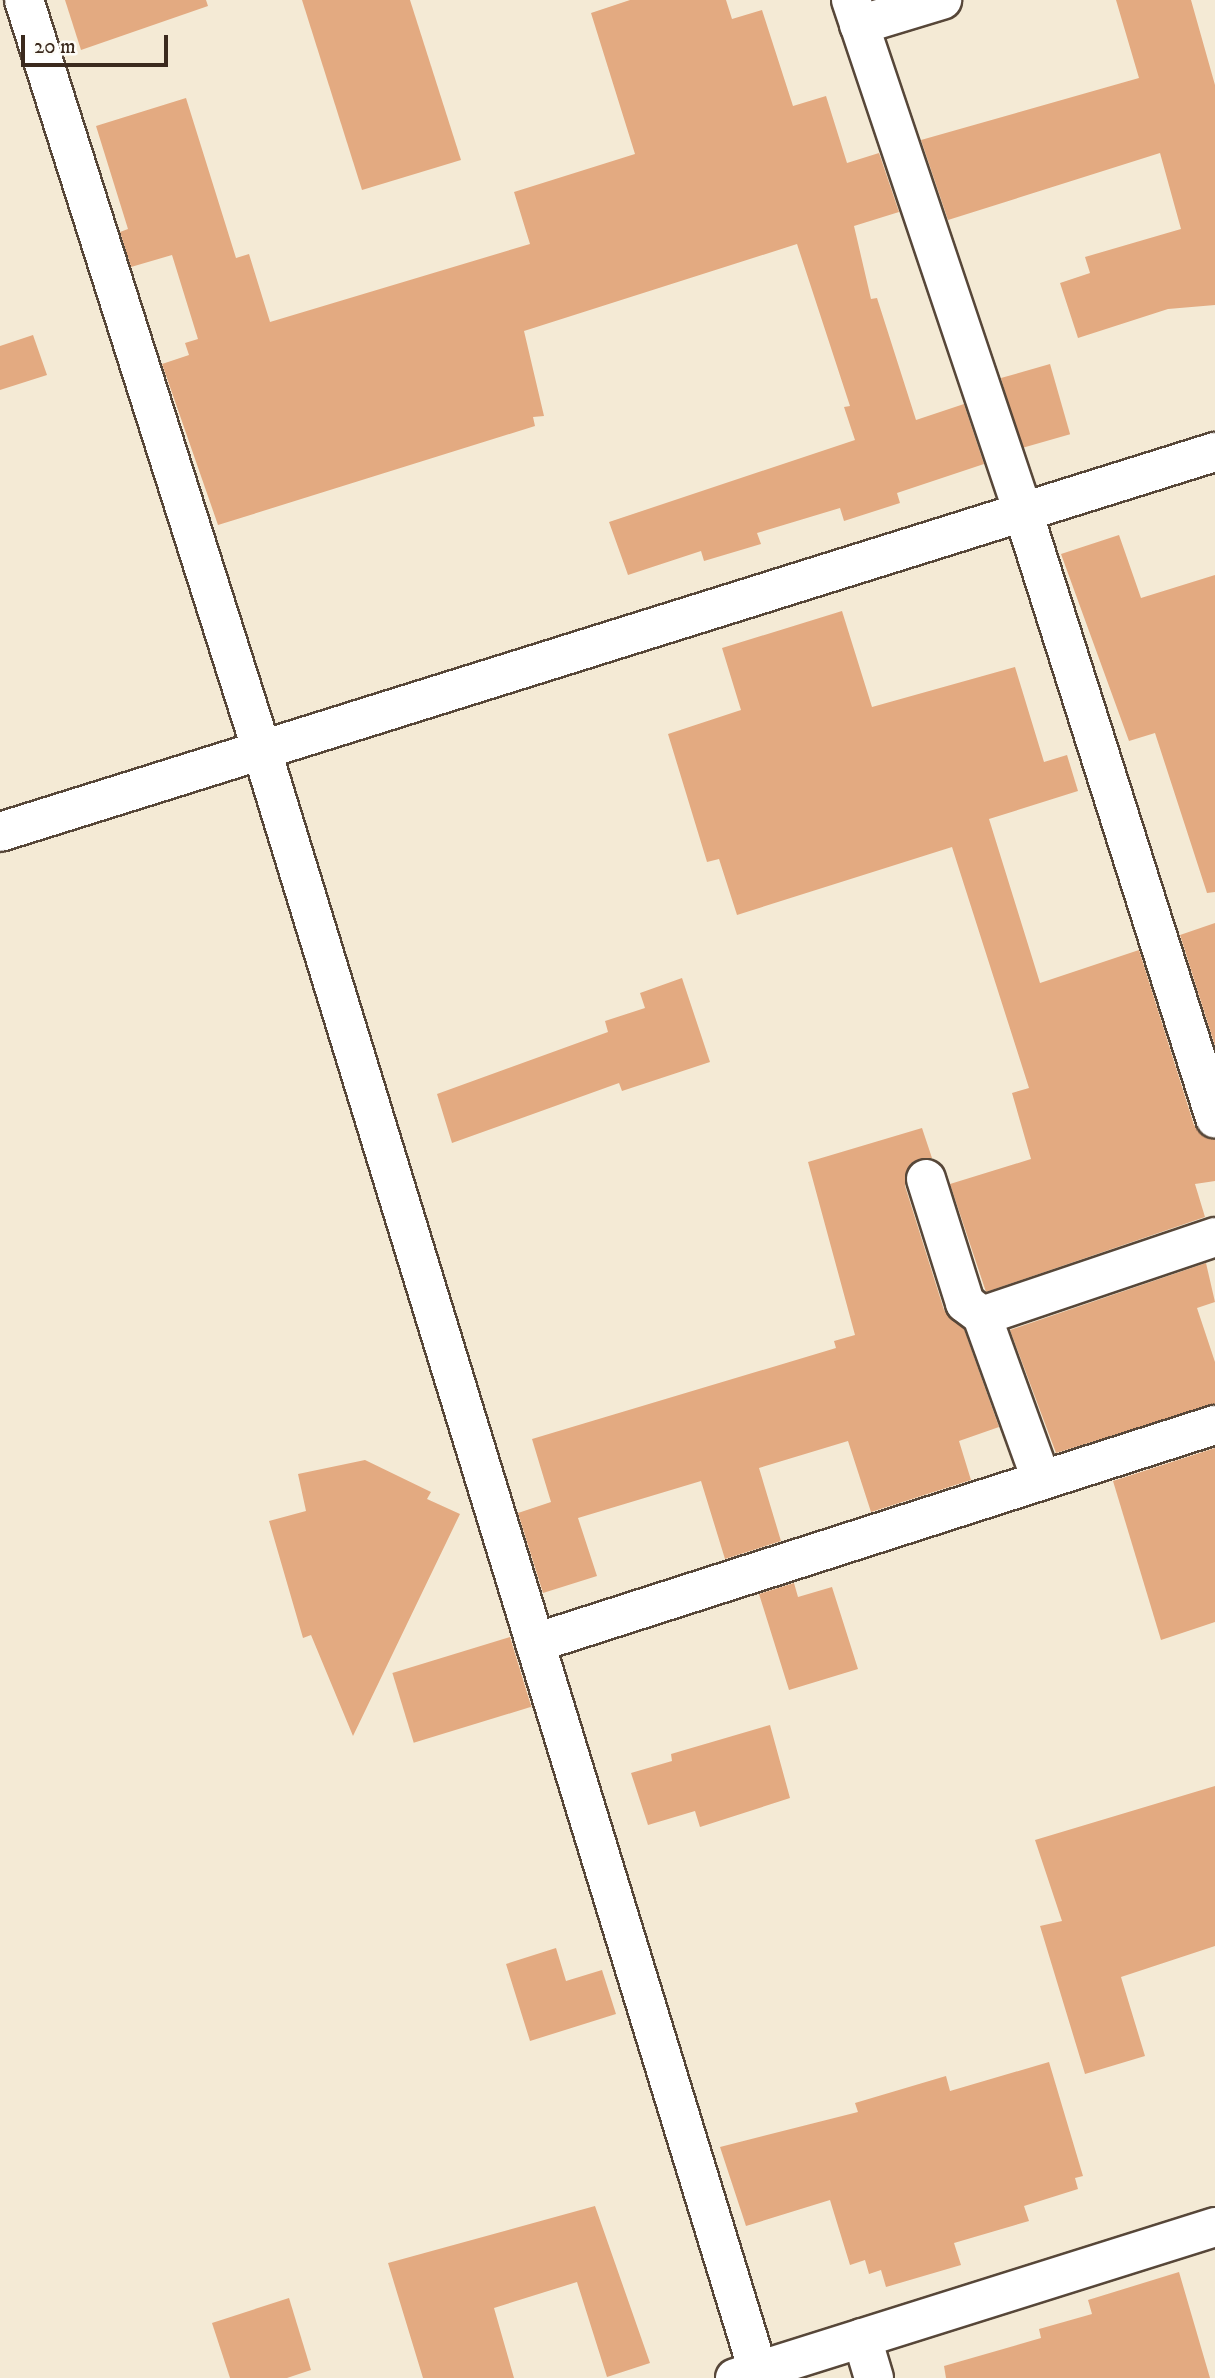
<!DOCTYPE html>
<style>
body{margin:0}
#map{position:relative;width:1215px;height:2378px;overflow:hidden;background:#f4ead5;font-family:"IM FELL DW Pica",serif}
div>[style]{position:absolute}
.building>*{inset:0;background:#e3aa81;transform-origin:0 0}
.roads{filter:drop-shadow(2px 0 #574739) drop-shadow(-2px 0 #574739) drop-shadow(0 2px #574739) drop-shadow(0 -2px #574739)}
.minor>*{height:38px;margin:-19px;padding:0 19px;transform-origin:19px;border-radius:19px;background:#fff}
span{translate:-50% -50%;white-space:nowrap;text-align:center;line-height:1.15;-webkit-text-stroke:7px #fdfcf7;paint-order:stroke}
.scale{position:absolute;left:21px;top:35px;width:147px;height:32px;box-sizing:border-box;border:4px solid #3b2a1e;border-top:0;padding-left:9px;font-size:21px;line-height:24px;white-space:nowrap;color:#3b2a1e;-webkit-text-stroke:5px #fdfcf7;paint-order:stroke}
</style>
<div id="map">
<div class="building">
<div style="clip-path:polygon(65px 0,206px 0,208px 6px,81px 50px)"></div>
<div style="clip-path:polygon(302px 0,410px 0,461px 160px,362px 190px)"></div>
<div style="clip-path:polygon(630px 0,726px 0,732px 19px,762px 10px,793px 106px,826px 96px,847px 163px,879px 153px,899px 212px,854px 226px,871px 299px,877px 298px,916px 420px,964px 404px,984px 464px,897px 493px,900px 503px,844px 521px,840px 508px,757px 533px,761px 544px,704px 561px,701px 551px,628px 575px,609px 522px,855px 440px,844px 407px,850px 406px,797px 244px,524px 331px,544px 416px,533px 417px,535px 426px,218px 525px,162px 364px,189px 355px,185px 343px,198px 339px,172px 255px,131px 267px,120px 232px,128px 229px,96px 126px,186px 98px,236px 258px,249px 254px,270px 322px,530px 244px,514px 192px,635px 154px,591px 13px)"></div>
<div style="clip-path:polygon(1116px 0,1191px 0,1215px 85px,1215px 305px,1168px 309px,1078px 338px,1060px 283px,1090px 273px,1085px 257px,1181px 229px,1160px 153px,948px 220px,921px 140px,1139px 78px)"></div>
<div style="clip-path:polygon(33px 335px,47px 375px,0 390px,0 346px)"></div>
<div style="left:1050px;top:364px;width:73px;height:51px;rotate:74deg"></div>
<div style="clip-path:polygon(1119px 535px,1141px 598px,1215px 575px,1215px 892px,1207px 893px,1155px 733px,1129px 741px,1061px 554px)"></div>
<div style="clip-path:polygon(842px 611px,872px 707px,1015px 667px,1044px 762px,1067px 755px,1078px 791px,989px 819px,1040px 983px,1139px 950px,1194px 1125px,1215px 1139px,1215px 1181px,1195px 1184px,1205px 1217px,986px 1292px,950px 1184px,1031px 1159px,1012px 1093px,1029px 1088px,952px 847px,737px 915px,719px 859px,707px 862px,668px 734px,741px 710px,722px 648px)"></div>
<div style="clip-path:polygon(1215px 923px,1215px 1046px,1180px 935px)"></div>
<div style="clip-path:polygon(682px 978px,710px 1062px,622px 1091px,619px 1083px,452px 1143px,437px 1094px,608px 1032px,605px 1021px,645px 1008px,640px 993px)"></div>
<div style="clip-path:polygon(922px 1128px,932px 1158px,910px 1164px,905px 1186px,944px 1310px,964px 1329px,999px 1427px,959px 1441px,971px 1480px,871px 1512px,848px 1441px,759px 1468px,781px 1541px,725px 1559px,701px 1481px,578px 1518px,597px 1576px,543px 1593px,518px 1513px,551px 1502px,532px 1439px,836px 1348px,834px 1341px,855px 1335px,808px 1162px)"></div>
<div style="clip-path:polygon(1206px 1263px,1215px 1302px,1197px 1308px,1215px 1362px,1215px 1404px,1056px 1453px,1010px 1330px)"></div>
<div style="clip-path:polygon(1215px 1448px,1215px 1622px,1161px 1640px,1113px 1481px)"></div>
<div style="clip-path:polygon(365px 1460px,431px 1492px,427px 1499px,460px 1514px,353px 1736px,311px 1635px,303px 1638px,269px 1521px,306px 1511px,298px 1474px)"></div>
<div style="clip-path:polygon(794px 1583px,798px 1597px,832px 1587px,858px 1669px,789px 1690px,759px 1594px)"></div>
<div style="left:510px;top:1637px;width:73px;height:123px;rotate:73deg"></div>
<div style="clip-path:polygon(770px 1725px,790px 1798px,700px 1827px,695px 1811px,648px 1825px,631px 1773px,672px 1761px,671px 1754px)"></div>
<div style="clip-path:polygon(1215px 1786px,1215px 1946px,1121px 1977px,1145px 2056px,1085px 2074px,1040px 1926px,1062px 1921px,1035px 1840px)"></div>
<div style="clip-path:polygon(556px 1948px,566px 1981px,602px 1970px,616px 2014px,530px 2041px,506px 1964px)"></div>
<div style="clip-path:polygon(1049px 2062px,1083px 2176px,1075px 2178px,1078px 2189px,1024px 2206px,1029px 2221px,954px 2243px,961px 2265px,886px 2287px,881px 2270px,869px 2274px,865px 2260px,850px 2265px,830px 2200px,746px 2226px,720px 2147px,858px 2112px,855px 2103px,946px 2076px,950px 2091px)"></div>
<div style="clip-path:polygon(595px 2206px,650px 2363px,607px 2377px,577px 2282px,494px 2308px,514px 2378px,423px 2378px,388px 2263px)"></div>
<div style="clip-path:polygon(1179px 2272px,1210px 2378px,946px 2378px,944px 2366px,1041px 2338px,1039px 2329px,1092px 2314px,1088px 2300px)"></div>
<div style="clip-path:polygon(289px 2298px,311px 2370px,287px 2378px,230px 2378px,212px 2323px)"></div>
</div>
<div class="roads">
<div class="minor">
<div style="left:24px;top:0;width:785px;rotate:72.42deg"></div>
<div style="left:261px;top:748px;width:1697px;rotate:72.97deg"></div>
<div style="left:851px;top:0;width:543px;rotate:71.43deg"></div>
<div style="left:1024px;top:515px;width:633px;rotate:72.42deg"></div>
<div style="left:859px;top:25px;width:87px;rotate:-16.8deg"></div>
<div style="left:0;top:832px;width:1273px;rotate:-17.37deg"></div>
<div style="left:926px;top:1179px;width:130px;rotate:72.5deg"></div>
<div style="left:965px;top:1303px;width:21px;rotate:37deg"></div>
<div style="left:982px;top:1316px;width:173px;rotate:70.1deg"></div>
<div style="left:982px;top:1316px;width:246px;rotate:-18.7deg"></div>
<div style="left:535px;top:1643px;width:714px;rotate:-17.78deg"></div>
<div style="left:862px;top:2338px;width:42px;rotate:73.3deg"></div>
<div style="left:735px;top:2378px;width:503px;rotate:-17.46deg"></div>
</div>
</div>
<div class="scale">20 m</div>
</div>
